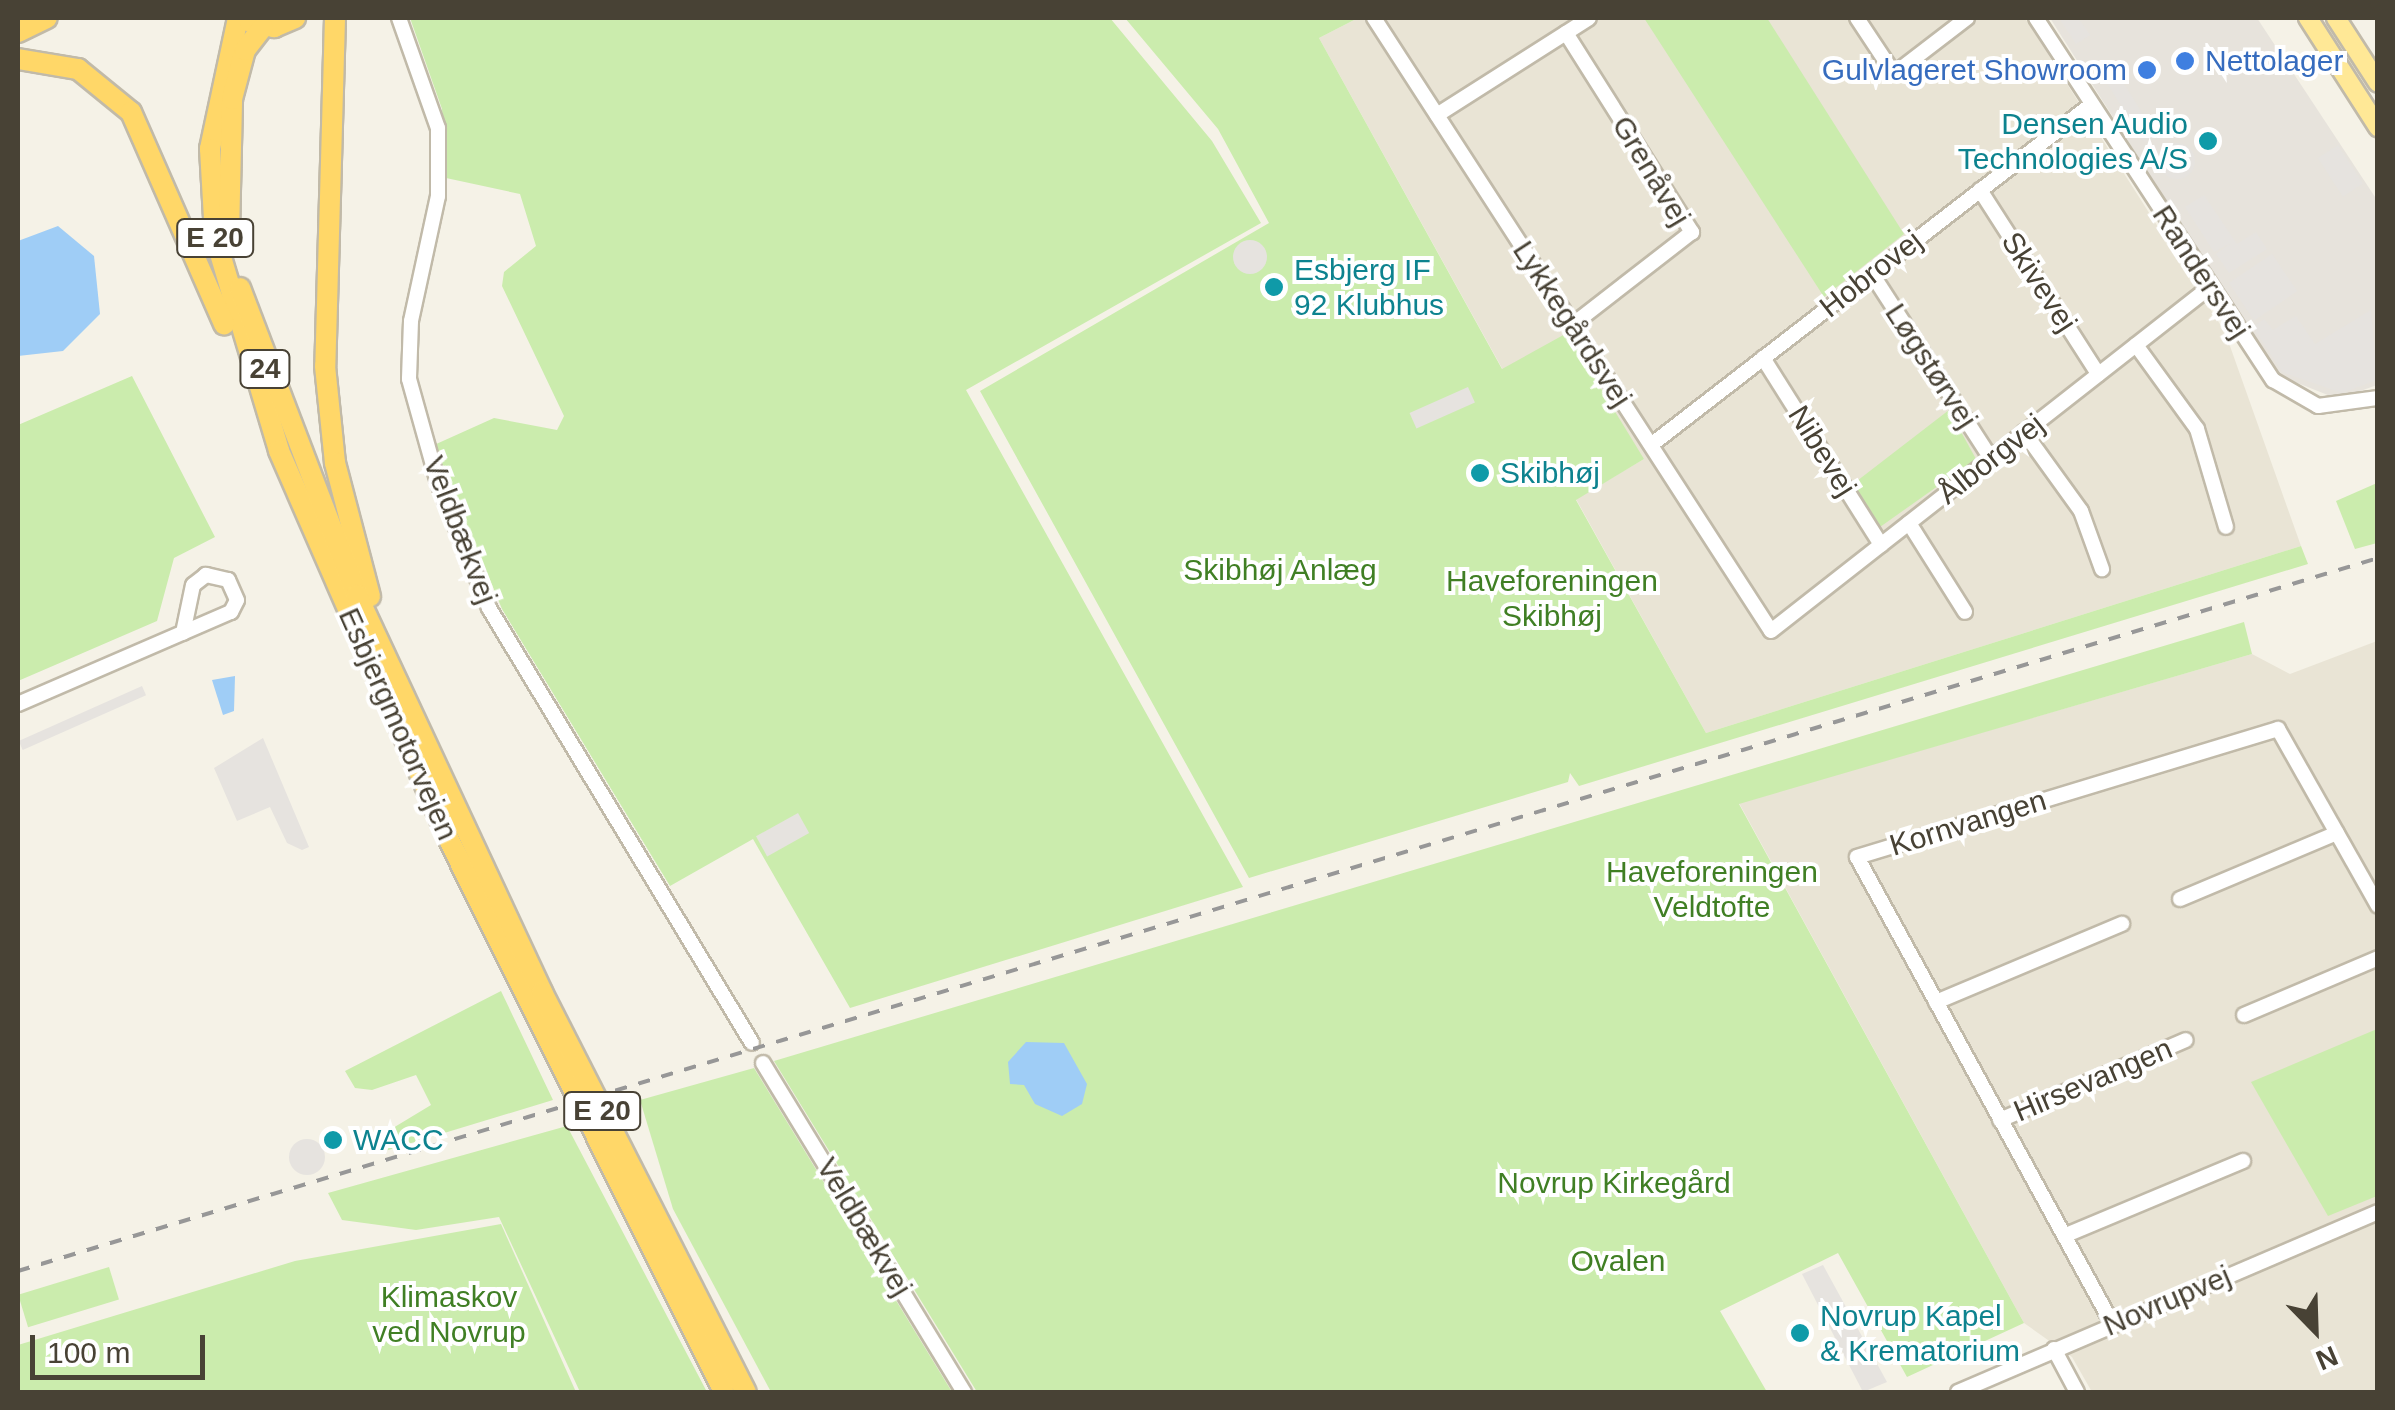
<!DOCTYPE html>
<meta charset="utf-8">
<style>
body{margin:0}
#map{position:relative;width:2395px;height:1410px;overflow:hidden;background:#f5f2e7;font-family:Helvetica,sans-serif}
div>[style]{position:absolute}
.residential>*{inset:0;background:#e9e4d5}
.industrial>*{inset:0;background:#e7e3dc}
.green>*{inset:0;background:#cbecad;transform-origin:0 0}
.parking>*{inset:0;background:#e6e3df;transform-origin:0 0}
.round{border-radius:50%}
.water>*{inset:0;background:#9fcdf6}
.roads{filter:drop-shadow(2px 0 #c1baa9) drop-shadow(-2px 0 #c1baa9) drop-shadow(0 2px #c1baa9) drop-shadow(0 -2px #c1baa9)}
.minor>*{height:14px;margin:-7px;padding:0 7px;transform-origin:7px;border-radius:7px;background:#fff}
.major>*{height:18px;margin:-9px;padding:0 9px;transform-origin:9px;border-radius:9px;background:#ffe896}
.highway>*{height:20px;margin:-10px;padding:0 10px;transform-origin:10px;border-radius:10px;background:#ffd768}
.rail>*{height:4px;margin-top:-2px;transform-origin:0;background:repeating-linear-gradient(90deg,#979797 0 12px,transparent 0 24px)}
.dots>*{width:28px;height:28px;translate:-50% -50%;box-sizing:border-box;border:5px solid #fff;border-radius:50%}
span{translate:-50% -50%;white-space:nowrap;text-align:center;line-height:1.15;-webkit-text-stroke:8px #fff;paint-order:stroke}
.shield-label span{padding:2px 8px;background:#fff;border:2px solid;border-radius:8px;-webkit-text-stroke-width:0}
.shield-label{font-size:28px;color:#484235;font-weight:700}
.shop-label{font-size:30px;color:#366cbe}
.left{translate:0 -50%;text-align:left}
.right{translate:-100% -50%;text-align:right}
.culture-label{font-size:30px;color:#0d838f}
.street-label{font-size:30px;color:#484235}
.park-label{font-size:30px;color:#407f24}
.frame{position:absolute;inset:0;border:20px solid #484235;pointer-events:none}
.north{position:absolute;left:2265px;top:1280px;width:100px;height:100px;-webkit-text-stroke:8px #fff;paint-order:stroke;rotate:157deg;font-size:28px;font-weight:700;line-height:40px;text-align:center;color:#484235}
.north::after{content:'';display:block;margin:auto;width:35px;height:45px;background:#484235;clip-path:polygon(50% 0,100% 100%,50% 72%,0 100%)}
.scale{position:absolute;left:30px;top:1335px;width:175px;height:45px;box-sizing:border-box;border:5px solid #484235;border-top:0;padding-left:12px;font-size:30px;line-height:35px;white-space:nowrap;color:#484235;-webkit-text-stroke:8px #fff;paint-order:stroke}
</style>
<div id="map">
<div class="residential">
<div style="clip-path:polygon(1358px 18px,2025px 18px,2225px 332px,2301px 546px,1706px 733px,1576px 499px,1644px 459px,1503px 370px,1319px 38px)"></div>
<div style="clip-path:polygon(2377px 641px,2377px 1392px,2092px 1392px,2072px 1357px,2024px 1323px,1739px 803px,2252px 654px,2290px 674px)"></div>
</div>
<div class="industrial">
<div style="clip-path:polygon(2050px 18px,2257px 18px,2377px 200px,2377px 385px,2338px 399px,2277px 375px)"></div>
</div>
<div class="green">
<div style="clip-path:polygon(410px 18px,1110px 18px,1212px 141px,1261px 223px,966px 390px,1243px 887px,850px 1008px,753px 839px,670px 886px,502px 609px,434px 445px,494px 418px,557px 430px,564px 416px,502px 286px,504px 272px,536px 246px,520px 194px,446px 178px,442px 109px)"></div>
<div style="clip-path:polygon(1125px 18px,1358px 18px,1319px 38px,1502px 369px,1567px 333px,1644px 459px,1576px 500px,1706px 733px,2301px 546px,2308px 564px,1579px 786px,1570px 773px,1568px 782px,1249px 878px,980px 391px,1269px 223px,1218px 129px)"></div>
<div style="clip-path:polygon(1644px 18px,1767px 18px,1904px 234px,1824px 297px)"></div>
<div style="clip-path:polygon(132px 376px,215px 537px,174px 558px,157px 621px,18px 681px,18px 425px)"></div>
<div style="clip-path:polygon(1949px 410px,1976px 459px,1880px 527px,1853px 484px)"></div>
<div style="clip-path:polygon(2377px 483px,2377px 543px,2355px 549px,2336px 501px)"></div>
<div style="clip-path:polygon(2244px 622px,2252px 654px,1739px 804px,2024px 1323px,1907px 1377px,1838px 1253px,1720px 1311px,1767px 1392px,977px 1392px,774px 1061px)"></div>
<div style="clip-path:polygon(501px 991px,553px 1100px,385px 1151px,388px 1131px,431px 1105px,416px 1075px,372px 1090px,355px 1088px,345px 1071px)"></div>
<div style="clip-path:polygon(2377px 1029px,2377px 1196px,2328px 1216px,2251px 1082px)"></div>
<div style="clip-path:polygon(754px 1068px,952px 1392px,771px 1392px,673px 1209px,640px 1100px)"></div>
<div style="clip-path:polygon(567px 1126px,707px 1392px,580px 1392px,499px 1217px,416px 1230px,342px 1220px,328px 1193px)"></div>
<div style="clip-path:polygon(501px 1224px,576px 1392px,18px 1392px,18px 1345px,295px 1261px)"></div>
<div style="left:109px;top:1267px;width:34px;height:95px;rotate:73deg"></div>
</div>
<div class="parking">
<div style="clip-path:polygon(2059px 18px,2078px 18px,2090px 35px,2076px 44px)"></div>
<div style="left:2116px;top:71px;width:75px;height:14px;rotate:58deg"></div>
<div class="round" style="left:2159px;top:143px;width:36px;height:36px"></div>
<div style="left:2338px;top:145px;width:46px;height:24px;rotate:57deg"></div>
<div style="clip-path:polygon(2204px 195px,2237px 244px,2256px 232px,2267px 249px,2229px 273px,2216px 254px,2231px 243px,2214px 252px,2185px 207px)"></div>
<div class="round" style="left:1233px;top:240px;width:34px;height:34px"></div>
<div style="left:2272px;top:254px;width:45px;height:52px;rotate:56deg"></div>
<div style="clip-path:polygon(2371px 310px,2377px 380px,2342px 393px,2282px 372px,2253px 327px,2264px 319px,2273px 330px,2296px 316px,2315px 344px)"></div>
<div style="left:1468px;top:387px;width:17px;height:64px;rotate:66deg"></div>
<div style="left:142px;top:686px;width:10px;height:135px;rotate:66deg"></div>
<div style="clip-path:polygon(263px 738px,309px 847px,302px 850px,287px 843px,270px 807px,237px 821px,214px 768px)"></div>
<div style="left:798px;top:813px;width:23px;height:48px;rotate:61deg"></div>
<div class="round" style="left:289px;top:1139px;width:36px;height:36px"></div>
<div style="clip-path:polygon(1823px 1265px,1887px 1382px,1863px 1392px,1802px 1274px)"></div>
</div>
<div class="water">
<div style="clip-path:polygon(58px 226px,94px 256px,100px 314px,63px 351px,18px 356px,18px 241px)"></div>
<div style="clip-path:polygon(235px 676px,234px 711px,223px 715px,212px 680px)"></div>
<div style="clip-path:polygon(1026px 1042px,1064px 1043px,1087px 1084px,1082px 1104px,1062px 1116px,1035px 1104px,1024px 1085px,1010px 1084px,1008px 1062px)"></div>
</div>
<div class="roads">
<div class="minor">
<div style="left:399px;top:18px;width:117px;rotate:70.5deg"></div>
<div style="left:438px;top:128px;width:68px;rotate:90deg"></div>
<div style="left:438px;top:196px;width:128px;rotate:102.2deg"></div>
<div style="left:411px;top:321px;width:58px;rotate:92deg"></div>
<div style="left:409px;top:379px;width:108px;rotate:74.4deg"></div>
<div style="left:438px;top:483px;width:135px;rotate:67.8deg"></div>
<div style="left:489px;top:608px;width:508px;rotate:58.84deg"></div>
<div style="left:1374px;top:18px;width:730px;rotate:57.07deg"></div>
<div style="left:1771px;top:631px;width:558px;rotate:-38.08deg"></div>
<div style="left:1857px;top:18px;width:67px;rotate:56.5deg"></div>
<div style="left:1894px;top:74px;width:92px;rotate:-37.5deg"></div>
<div style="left:2036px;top:18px;width:433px;rotate:56.8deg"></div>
<div style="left:2273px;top:380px;width:52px;rotate:30deg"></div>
<div style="left:2318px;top:406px;width:61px;rotate:-7.6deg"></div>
<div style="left:1566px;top:33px;width:236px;rotate:57.7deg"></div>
<div style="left:1692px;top:232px;width:152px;rotate:142.2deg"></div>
<div style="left:1437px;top:115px;width:180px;rotate:-32.5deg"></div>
<div style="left:1980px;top:190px;width:219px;rotate:57.3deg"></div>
<div style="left:1872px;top:274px;width:220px;rotate:57.2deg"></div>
<div style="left:2136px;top:345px;width:104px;rotate:54deg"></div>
<div style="left:2197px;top:429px;width:102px;rotate:73.5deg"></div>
<div style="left:1763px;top:358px;width:221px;rotate:57.7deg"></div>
<div style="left:2024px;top:432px;width:97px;rotate:54.2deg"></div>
<div style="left:2081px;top:511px;width:62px;rotate:70.1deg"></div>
<div style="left:1651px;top:445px;width:557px;rotate:-37.71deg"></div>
<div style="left:1909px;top:523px;width:105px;rotate:57.8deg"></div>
<div style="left:18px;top:704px;width:232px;rotate:-23.4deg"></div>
<div style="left:231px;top:612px;width:13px;rotate:-63deg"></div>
<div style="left:237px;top:600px;width:22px;rotate:-114deg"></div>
<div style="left:228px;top:580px;width:23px;rotate:-167deg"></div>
<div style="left:206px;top:575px;width:16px;rotate:142deg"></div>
<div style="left:193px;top:585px;width:49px;rotate:101.8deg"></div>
<div style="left:2180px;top:899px;width:170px;rotate:-22.8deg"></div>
<div style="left:1936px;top:1002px;width:202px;rotate:-22.8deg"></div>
<div style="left:2244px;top:1015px;width:146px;rotate:-23deg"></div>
<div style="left:763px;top:1063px;width:386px;rotate:58.6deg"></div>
<div style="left:2000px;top:1120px;width:202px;rotate:-23.3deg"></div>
<div style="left:2066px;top:1235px;width:192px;rotate:-22.7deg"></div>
<div style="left:2112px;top:1323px;width:531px;rotate:-118.69deg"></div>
<div style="left:1857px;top:857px;width:440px;rotate:-16.9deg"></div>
<div style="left:2278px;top:729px;width:203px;rotate:60.5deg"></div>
<div style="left:2054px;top:1349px;width:49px;rotate:61.9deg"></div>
<div style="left:1958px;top:1392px;width:457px;rotate:-23.2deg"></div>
</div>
<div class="major">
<div style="left:2308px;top:18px;width:130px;rotate:57.3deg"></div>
<div style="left:2336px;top:18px;width:77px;rotate:57.1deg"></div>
</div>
<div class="highway">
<div style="left:238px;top:18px;width:134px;rotate:102.1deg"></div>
<div style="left:210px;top:149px;width:88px;rotate:86.7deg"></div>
<div style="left:215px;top:237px;width:223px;rotate:73.3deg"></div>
<div style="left:279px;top:451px;width:420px;rotate:66.4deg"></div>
<div style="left:447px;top:836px;width:621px;rotate:63.52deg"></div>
<div style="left:335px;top:18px;width:348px;rotate:91.6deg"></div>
<div style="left:325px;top:366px;width:98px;rotate:84.1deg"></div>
<div style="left:335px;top:463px;width:138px;rotate:75.3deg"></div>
<div style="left:250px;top:22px;width:25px;rotate:12deg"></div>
<div style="left:274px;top:27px;width:23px;rotate:-23deg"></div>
<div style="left:18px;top:32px;width:32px;rotate:-26deg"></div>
<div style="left:18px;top:59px;width:61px;rotate:9.5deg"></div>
<div style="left:78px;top:69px;width:68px;rotate:39.1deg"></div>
<div style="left:131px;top:112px;width:232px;rotate:66.3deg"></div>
<div style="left:229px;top:235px;width:136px;rotate:-88.7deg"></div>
<div style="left:232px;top:99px;width:51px;rotate:-75.1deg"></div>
<div style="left:245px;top:50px;width:29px;rotate:-52deg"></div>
<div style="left:240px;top:288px;width:329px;rotate:69.1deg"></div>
<div style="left:357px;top:595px;width:438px;rotate:65deg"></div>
<div style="left:542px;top:992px;width:449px;rotate:63deg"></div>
</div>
</div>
<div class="rail">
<div style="left:18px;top:1271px;width:2465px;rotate:-16.81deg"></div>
</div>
<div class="dots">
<div style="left:2185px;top:61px;background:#3f7fe0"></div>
<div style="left:2147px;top:70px;background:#3f7fe0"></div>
<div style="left:2208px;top:141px;background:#0f9aa8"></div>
<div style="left:1274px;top:287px;background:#0f9aa8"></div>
<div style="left:1480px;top:473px;background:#0f9aa8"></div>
<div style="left:333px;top:1140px;background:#0f9aa8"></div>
<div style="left:1800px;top:1333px;background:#0f9aa8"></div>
</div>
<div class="shield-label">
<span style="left:215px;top:238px">E 20</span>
<span style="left:265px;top:369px">24</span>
<span style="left:602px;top:1111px">E 20</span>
</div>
<div class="shop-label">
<span class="left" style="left:2205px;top:61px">Nettolager</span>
<span class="right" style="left:2127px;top:70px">Gulvlageret Showroom</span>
</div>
<div class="culture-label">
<span class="right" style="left:2188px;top:141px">Densen Audio<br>Technologies A/S</span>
<span class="left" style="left:1294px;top:287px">Esbjerg IF<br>92 Klubhus</span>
<span class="left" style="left:1500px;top:473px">Skibhøj</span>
<span class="left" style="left:353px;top:1140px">WACC</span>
<span class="left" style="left:1820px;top:1333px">Novrup Kapel<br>&amp; Krematorium</span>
</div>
<div class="street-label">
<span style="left:1651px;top:171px;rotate:59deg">Grenåvej</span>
<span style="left:2201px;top:272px;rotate:57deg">Randersvej</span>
<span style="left:1871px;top:274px;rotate:-38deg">Hobrovej</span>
<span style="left:2039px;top:282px;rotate:57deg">Skivevej</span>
<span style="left:1572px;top:324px;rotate:57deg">Lykkegårdsvej</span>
<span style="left:1931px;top:366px;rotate:57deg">Løgstørvej</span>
<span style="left:1822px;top:451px;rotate:58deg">Nibevej</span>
<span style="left:1991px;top:459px;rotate:-38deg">Ålborgvej</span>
<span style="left:460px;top:530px;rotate:69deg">Veldbækvej</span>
<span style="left:398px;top:724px;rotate:66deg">Esbjergmotorvejen</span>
<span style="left:1968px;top:823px;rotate:-17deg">Kornvangen</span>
<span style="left:2093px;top:1080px;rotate:-23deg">Hirsevangen</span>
<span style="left:864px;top:1227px;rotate:59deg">Veldbækvej</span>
<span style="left:2167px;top:1301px;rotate:-23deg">Novrupvej</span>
</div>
<div class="park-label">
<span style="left:1280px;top:570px">Skibhøj Anlæg</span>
<span style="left:1552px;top:598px">Haveforeningen<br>Skibhøj</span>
<span style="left:1712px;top:889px">Haveforeningen<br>Veldtofte</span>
<span style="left:1614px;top:1183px">Novrup Kirkegård</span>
<span style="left:1618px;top:1261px">Ovalen</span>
<span style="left:449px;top:1314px">Klimaskov<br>ved Novrup</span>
</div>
<div class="frame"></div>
<div class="north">N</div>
<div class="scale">100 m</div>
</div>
